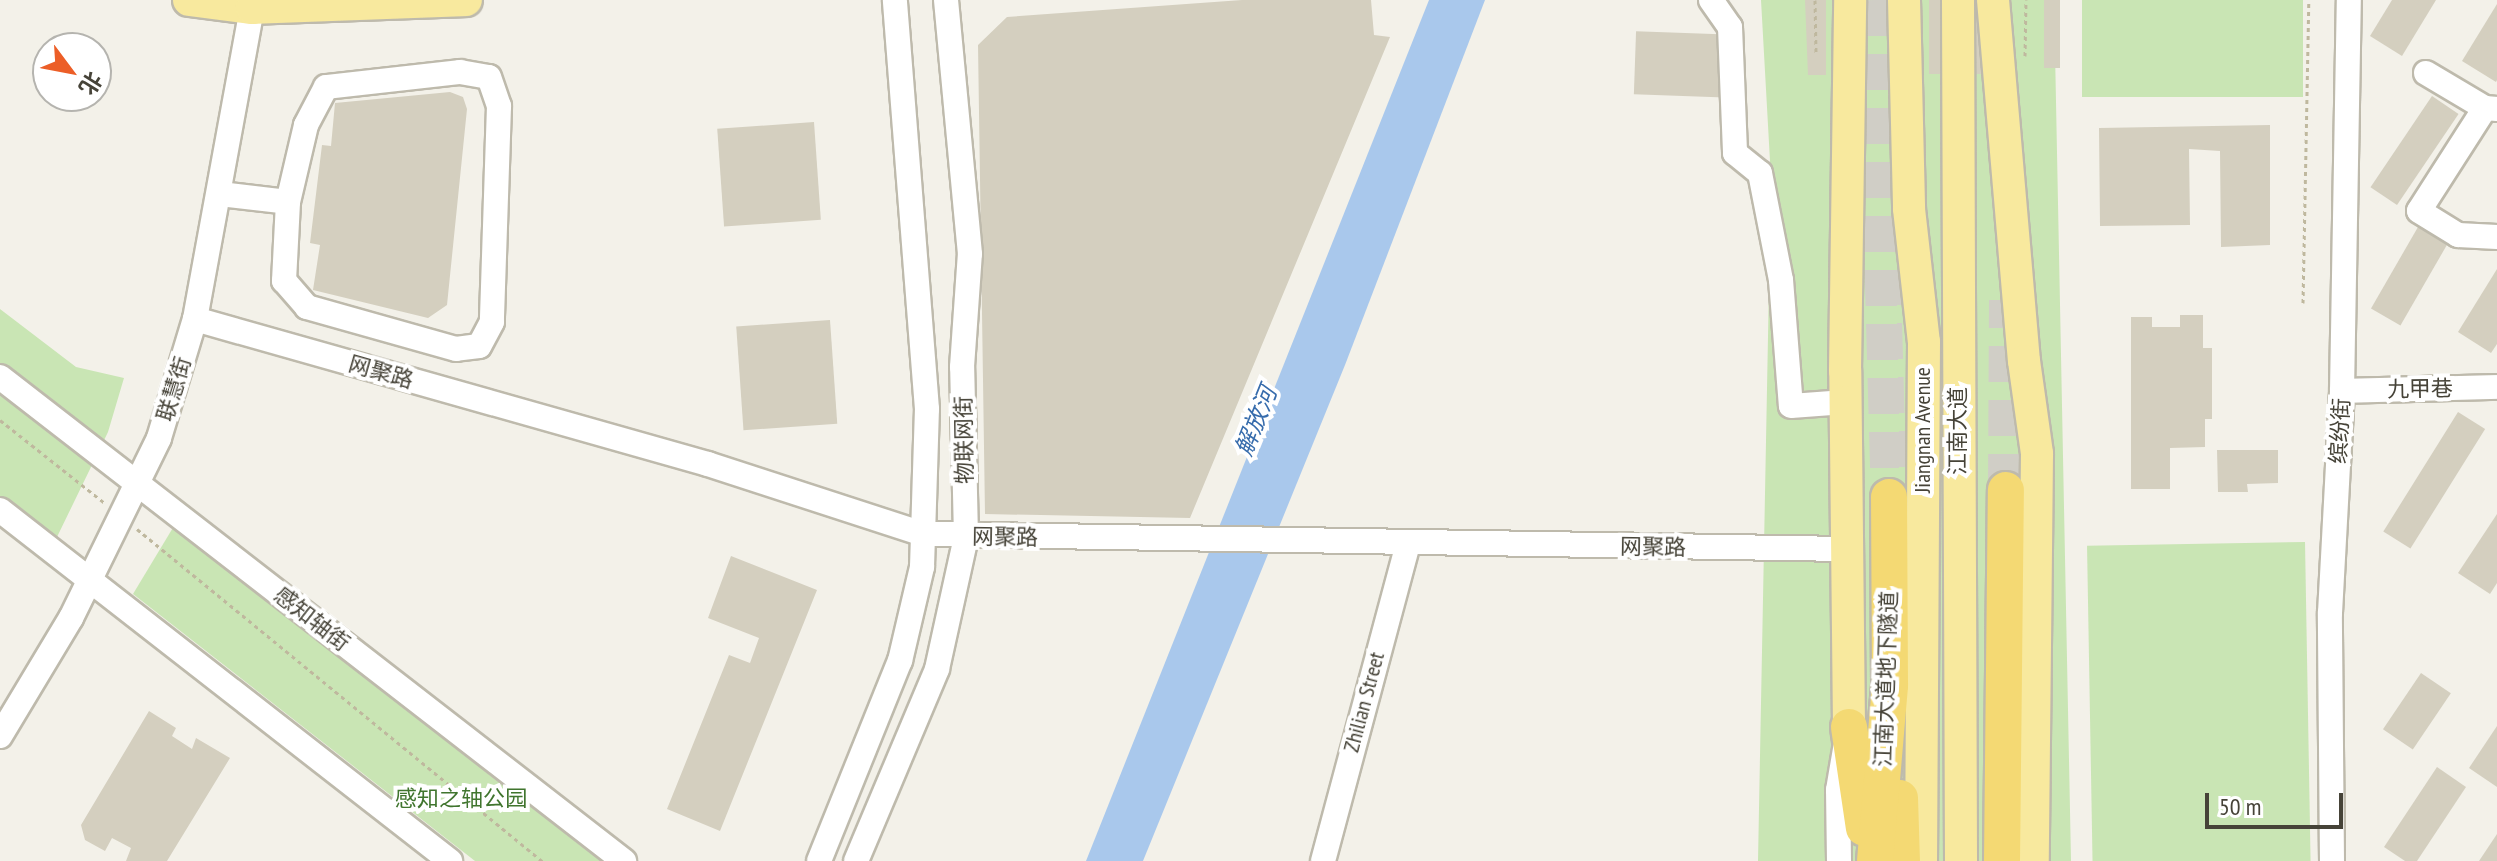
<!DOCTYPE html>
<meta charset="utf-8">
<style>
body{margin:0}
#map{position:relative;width:2497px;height:861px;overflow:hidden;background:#f3f1e9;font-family:"PT Sans Narrow","Noto Sans SC",sans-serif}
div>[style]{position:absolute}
.green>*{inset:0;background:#c9e5b4;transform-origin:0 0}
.water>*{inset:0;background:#a9c8ec}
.building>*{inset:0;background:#d4cfbf;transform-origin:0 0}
.highway-tunnel>*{height:36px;margin-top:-18px;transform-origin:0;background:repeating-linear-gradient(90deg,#d0cec6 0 36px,transparent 0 54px)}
.path>*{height:3px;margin-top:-1.5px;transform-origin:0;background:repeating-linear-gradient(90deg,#bfb89e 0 4px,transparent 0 8px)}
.roads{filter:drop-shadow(2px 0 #bebaac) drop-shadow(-2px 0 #bebaac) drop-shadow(0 2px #bebaac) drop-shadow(0 -2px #bebaac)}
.minor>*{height:24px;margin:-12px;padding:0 12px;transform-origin:12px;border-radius:12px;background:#fff}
.major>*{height:32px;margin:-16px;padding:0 16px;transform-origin:16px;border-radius:16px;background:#f8e99e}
.highway>*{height:36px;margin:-18px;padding:0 18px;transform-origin:18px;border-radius:18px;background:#f4d973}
span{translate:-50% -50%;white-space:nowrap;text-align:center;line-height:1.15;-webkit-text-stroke:8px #fff;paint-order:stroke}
.street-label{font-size:22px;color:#464338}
.park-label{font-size:22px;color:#40752e}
.water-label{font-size:24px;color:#376cac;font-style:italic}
.north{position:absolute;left:32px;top:32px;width:80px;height:80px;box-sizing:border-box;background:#fff;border:2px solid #b5b4af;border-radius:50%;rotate:122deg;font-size:22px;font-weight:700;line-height:32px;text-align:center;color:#464338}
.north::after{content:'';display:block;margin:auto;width:28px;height:36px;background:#ec5e27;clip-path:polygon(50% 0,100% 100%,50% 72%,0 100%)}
.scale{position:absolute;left:2205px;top:793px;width:138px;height:36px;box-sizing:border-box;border:4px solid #464338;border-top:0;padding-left:10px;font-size:24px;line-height:28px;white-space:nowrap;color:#464338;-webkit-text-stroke:6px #fff;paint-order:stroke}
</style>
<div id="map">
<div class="green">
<div style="clip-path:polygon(1761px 0,2054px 0,2071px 861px,1758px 861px,1771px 179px)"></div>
<div style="left:2082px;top:0;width:221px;height:97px"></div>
<div style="clip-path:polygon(0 309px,76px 367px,124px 378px,108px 432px,57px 537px,0 504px)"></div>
<div style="clip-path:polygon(174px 526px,607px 861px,475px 861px,133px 594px)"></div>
<div style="left:2305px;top:542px;width:319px;height:218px;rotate:89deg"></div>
</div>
<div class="water">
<div style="clip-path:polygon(1429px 0,1485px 0,1345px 365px,1143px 861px,1086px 861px)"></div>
</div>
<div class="building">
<div style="clip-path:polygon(1242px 0,1371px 0,1374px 35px,1390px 37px,1190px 518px,985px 514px,978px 45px,1007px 17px)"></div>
<div style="clip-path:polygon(1805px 0,1826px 0,1826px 75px,1808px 75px)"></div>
<div style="left:1929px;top:0;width:75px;height:74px"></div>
<div style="left:2044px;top:0;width:16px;height:68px"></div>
<div style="clip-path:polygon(2392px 0,2436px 0,2402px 56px,2370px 36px)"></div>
<div style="clip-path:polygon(2497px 4px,2497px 80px,2496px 82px,2462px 61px)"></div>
<div style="left:1741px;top:35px;width:63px;height:105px;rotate:92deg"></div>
<div style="clip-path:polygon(450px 92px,463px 97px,467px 109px,447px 305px,428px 318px,313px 290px,320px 245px,310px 243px,322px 145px,331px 146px,335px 103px)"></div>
<div style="left:2432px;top:96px;width:32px;height:110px;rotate:34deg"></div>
<div style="left:814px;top:122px;width:98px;height:97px;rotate:86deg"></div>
<div style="clip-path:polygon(2270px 125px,2270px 245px,2221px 247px,2220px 151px,2189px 149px,2190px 225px,2100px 226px,2099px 128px)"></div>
<div style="left:2418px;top:227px;width:34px;height:94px;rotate:30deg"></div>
<div style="clip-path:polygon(2497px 269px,2497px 344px,2491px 353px,2458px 332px)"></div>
<div style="clip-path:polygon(2180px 315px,2203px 315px,2203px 348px,2212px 348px,2212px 419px,2205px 419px,2205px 447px,2170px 448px,2170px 489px,2131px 489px,2131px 317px,2152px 317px,2152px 327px,2180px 327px)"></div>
<div style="left:830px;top:320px;width:104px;height:94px;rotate:86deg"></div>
<div style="left:2458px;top:412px;width:32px;height:141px;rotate:32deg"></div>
<div style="clip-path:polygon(2217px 450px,2278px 450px,2278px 483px,2247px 484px,2248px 492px,2218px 492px)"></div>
<div style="clip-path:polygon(2497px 514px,2497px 583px,2490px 594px,2458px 573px)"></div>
<div style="clip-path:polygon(731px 556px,817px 590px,720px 831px,667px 809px,729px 655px,750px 663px,759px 638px,708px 618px)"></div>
<div style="left:2421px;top:673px;width:36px;height:68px;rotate:34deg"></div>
<div style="clip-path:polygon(149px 711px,176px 728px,172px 736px,192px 749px,196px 738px,230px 758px,167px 861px,126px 861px,131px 848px,112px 838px,105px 851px,85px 840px,81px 825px)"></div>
<div style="clip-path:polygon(2497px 726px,2497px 787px,2469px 768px)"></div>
<div style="clip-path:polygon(2437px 767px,2466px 787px,2417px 861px,2405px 861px,2384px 847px)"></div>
<div style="clip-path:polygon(2497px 834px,2497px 861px,2479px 861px)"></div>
</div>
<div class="highway-tunnel">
<div style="left:1875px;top:0;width:497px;rotate:88.4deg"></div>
<div style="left:2006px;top:490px;width:190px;rotate:-89.7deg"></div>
</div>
<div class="path">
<div style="left:1815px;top:0;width:54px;rotate:88.9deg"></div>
<div style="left:2025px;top:56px;width:56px;rotate:-89deg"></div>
<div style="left:2303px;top:303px;width:303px;rotate:-88.9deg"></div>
<div style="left:0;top:420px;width:135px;rotate:38.4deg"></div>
<div style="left:137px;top:529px;width:524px;rotate:39.34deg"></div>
</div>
<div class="roads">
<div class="minor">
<div style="left:1711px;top:0;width:33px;rotate:55deg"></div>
<div style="left:1730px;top:27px;width:126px;rotate:87.7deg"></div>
<div style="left:1735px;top:153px;width:32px;rotate:39deg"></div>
<div style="left:1760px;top:173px;width:109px;rotate:78.9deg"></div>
<div style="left:1781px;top:280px;width:126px;rotate:85.5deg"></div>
<div style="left:1791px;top:406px;width:54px;rotate:-4.2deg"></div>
<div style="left:460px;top:72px;width:29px;rotate:10deg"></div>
<div style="left:489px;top:77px;width:31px;rotate:71deg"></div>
<div style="left:499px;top:106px;width:216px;rotate:91.9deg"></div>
<div style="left:492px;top:322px;width:27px;rotate:118deg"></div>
<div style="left:479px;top:346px;width:23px;rotate:173deg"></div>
<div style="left:456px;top:349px;width:155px;rotate:-164.3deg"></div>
<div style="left:307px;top:307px;width:35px;rotate:-131deg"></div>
<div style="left:284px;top:281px;width:79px;rotate:-87.1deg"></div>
<div style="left:288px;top:202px;width:79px;rotate:-76.8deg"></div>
<div style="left:306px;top:125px;width:43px;rotate:-62.2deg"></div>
<div style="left:326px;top:87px;width:135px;rotate:-6.4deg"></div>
<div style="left:2426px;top:73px;width:69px;rotate:30.7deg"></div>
<div style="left:2497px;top:109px;width:12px;rotate:-175deg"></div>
<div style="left:2485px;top:108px;width:122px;rotate:122.7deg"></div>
<div style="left:2419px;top:211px;width:46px;rotate:31.6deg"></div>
<div style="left:2458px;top:235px;width:39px;rotate:3deg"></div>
<div style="left:220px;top:194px;width:68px;rotate:6.7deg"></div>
<div style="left:195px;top:319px;width:533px;rotate:15.78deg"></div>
<div style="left:708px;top:464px;width:226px;rotate:18deg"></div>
<div style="left:923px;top:534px;width:923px;rotate:0.93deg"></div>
<div style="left:0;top:377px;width:790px;rotate:37.8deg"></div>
<div style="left:2342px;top:391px;width:155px;rotate:-1.5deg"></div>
<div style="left:0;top:510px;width:571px;rotate:37.95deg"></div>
<div style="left:0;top:736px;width:138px;rotate:-59deg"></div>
<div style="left:71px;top:618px;width:200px;rotate:-63.9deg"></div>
<div style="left:159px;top:438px;width:124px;rotate:-73.2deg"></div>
<div style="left:195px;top:319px;width:316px;rotate:-79.6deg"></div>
<div style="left:819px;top:861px;width:216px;rotate:-68deg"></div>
<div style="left:900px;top:661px;width:97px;rotate:-76.8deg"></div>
<div style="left:922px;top:567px;width:158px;rotate:-88.2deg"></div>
<div style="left:927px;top:409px;width:410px;rotate:-94.5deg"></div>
<div style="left:856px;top:861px;width:208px;rotate:-67.1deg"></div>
<div style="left:937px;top:669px;width:135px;rotate:-77.6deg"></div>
<div style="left:966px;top:537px;width:170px;rotate:-91.3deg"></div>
<div style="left:962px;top:367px;width:113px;rotate:-86deg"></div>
<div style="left:970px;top:254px;width:255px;rotate:-95.4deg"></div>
<div style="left:1323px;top:861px;width:329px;rotate:-75deg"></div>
<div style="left:1839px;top:861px;width:71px;rotate:-90.8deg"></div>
<div style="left:1838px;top:790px;width:42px;rotate:-80.3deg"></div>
<div style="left:2332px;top:861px;width:248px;rotate:-90.5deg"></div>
<div style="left:2330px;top:613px;width:222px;rotate:-86.9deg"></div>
<div style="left:2342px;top:391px;width:391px;rotate:-89deg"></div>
</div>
<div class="major">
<div style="left:189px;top:0;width:64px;rotate:7.2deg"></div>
<div style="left:252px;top:8px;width:214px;rotate:-2.1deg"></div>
<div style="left:1904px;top:0;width:209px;rotate:88.6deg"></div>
<div style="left:1909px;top:209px;width:134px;rotate:83.6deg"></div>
<div style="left:1924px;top:342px;width:519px;rotate:90.33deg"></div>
<div style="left:1958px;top:0;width:861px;rotate:89.8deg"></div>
<div style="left:1993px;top:0;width:362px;rotate:85.1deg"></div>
<div style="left:2024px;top:361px;width:94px;rotate:82deg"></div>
<div style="left:2037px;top:454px;width:407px;rotate:90.6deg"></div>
<div style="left:1849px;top:727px;width:356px;rotate:-90.6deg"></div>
<div style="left:1845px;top:371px;width:371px;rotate:-89.2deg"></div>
</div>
<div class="highway">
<div style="left:1849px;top:727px;width:102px;rotate:81.6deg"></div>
<div style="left:1900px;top:798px;width:63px;rotate:88.2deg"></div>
<div style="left:1875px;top:861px;width:177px;rotate:-85.1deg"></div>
<div style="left:1890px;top:685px;width:188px;rotate:-90.3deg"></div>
<div style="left:2002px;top:861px;width:371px;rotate:-89.4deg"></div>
</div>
</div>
<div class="street-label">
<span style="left:381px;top:372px;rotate:16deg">网聚路</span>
<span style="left:174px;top:389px;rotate:-73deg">联慧街</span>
<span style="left:2420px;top:389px;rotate:-1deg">九甲巷</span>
<span style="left:1923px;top:430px;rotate:-90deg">Jiangnan Avenue</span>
<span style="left:1958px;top:431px;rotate:-90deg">江南大道</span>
<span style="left:2340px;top:431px;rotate:-87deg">缤纷街</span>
<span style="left:964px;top:440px;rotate:-91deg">物联网街</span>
<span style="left:1005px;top:537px;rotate:1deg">网聚路</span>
<span style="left:1653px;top:547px;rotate:1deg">网聚路</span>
<span style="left:312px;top:619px;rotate:38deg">感知轴街</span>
<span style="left:1886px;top:679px;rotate:-88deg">江南大道地下隧道</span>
<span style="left:1364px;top:702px;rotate:-75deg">Zhilian Street</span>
</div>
<div class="park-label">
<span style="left:461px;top:799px">感知之轴公园</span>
</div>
<div class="water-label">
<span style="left:1256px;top:421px;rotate:-68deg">解放河</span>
</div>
<div class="north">北</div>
<div class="scale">50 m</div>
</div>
